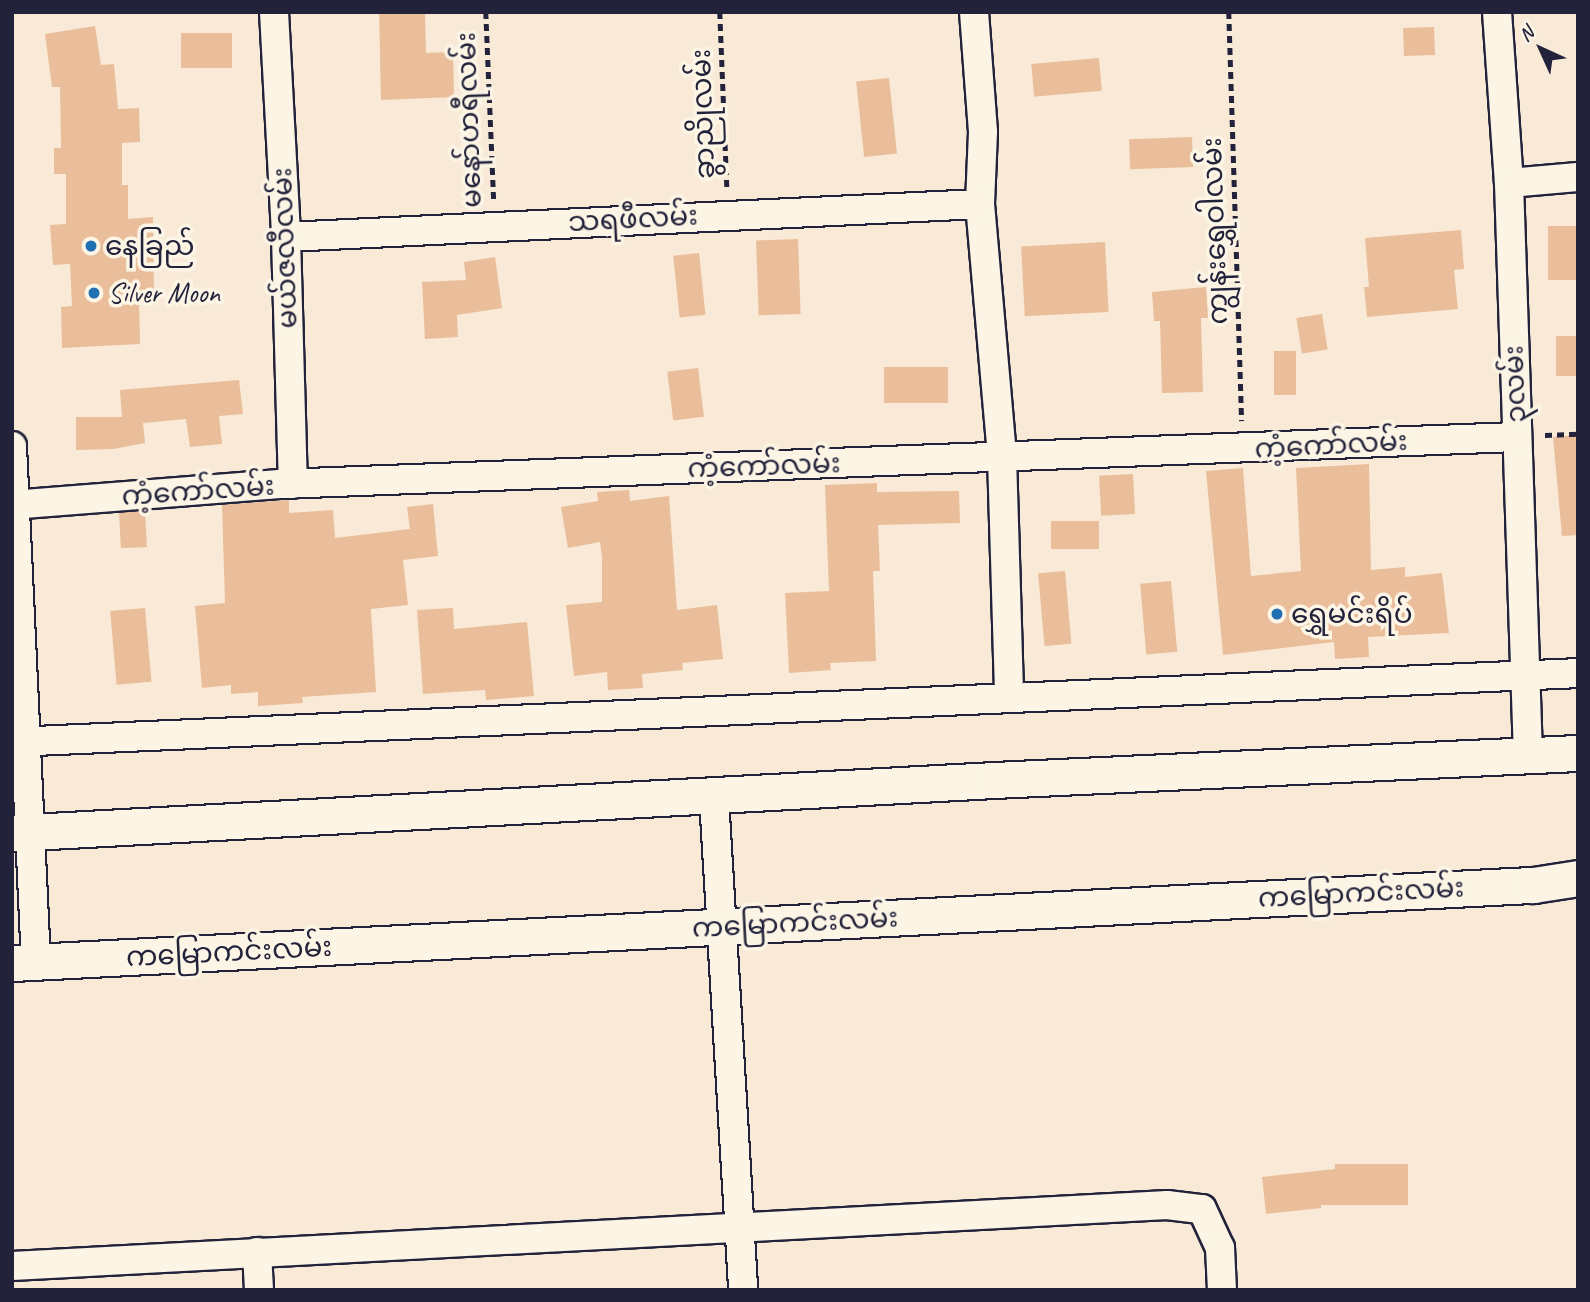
<!DOCTYPE html>
<meta charset="utf-8">
<style>
body{margin:0}
#map{position:relative;width:1590px;height:1302px;overflow:hidden;background:#f8ead6;font-family:Caveat,"Noto Sans Myanmar",sans-serif}
div>[style]{position:absolute}
.building>*{inset:0;background:#eabe9a;transform-origin:0 0}
.path>*{height:4.5px;margin-top:-2.25px;transform-origin:0;background:repeating-linear-gradient(90deg,#22223b 0 7px,transparent 0 12px)}
.roads{filter:drop-shadow(2px 0 #22223b) drop-shadow(-2px 0 #22223b) drop-shadow(0 2px #22223b) drop-shadow(0 -2px #22223b)}
.minor>*{height:28px;margin:-14px;padding:0 14px;transform-origin:14px;border-radius:14px;background:#fcf5e5}
.major>*{height:35px;margin:-17.5px;padding:0 17.5px;transform-origin:17.5px;border-radius:17.5px;background:#fcf5e5}
.dots>*{width:19px;height:19px;translate:-50% -50%;box-sizing:border-box;border:4px solid #fcf5e5;border-radius:50%}
span{translate:-50% -50%;white-space:nowrap;text-align:center;line-height:1.15;-webkit-text-stroke:7px #fcf5e5;paint-order:stroke}
.street-label{font-size:28px;color:#22223b}
.poi-label{font-size:28px;color:#22223b}
.left{translate:0 -50%;text-align:left}
.frame{position:absolute;inset:0;border:14px solid #22223b;pointer-events:none}
.north{position:absolute;left:1506px;top:14px;width:70px;height:70px;-webkit-text-stroke:5px #fcf5e5;paint-order:stroke;rotate:315deg;font-size:19px;font-weight:700;line-height:28px;text-align:center;color:#22223b}
.north::after{content:'';display:block;margin:auto;width:24px;height:32px;background:#22223b;clip-path:polygon(50% 0,100% 100%,50% 72%,0 100%)}
</style>
<div id="map">
<div class="building">
<div style="clip-path:polygon(379px 12px,425px 12px,426px 53px,453px 52px,454px 97px,381px 100px)"></div>
<div style="clip-path:polygon(95px 26px,101px 65px,114px 64px,118px 109px,139px 108px,140px 142px,122px 143px,122px 185px,128px 185px,128px 219px,153px 217px,154px 299px,139px 300px,140px 344px,62px 348px,61px 307px,72px 306px,70px 264px,53px 265px,50px 225px,66px 224px,66px 174px,54px 174px,54px 148px,61px 148px,60px 87px,52px 87px,45px 34px)"></div>
<div style="left:1434px;top:27px;width:28px;height:31px;rotate:88deg"></div>
<div style="left:232px;top:33px;width:35px;height:51px;rotate:90deg"></div>
<div style="left:1099px;top:58px;width:33px;height:68px;rotate:85deg"></div>
<div style="left:889px;top:78px;width:76px;height:33px;rotate:84deg"></div>
<div style="left:1192px;top:137px;width:30px;height:63px;rotate:88deg"></div>
<div style="left:1578px;top:226px;width:54px;height:30px;rotate:90deg"></div>
<div style="clip-path:polygon(1461px 230px,1464px 269px,1454px 270px,1458px 309px,1367px 317px,1364px 287px,1369px 287px,1365px 238px)"></div>
<div style="left:798px;top:239px;width:75px;height:42px;rotate:88deg"></div>
<div style="left:1105px;top:242px;width:70px;height:84px;rotate:87deg"></div>
<div style="left:699px;top:253px;width:62px;height:26px;rotate:84deg"></div>
<div style="clip-path:polygon(495px 257px,502px 308px,457px 315px,458px 337px,425px 339px,422px 282px,466px 280px,464px 262px)"></div>
<div style="clip-path:polygon(1206px 287px,1208px 318px,1201px 318px,1203px 392px,1162px 393px,1160px 321px,1154px 321px,1152px 292px)"></div>
<div style="left:1322px;top:314px;width:36px;height:26px;rotate:81deg"></div>
<div style="left:1578px;top:336px;width:40px;height:22px;rotate:90deg"></div>
<div style="left:1274px;top:351px;width:22px;height:44px"></div>
<div style="left:948px;top:367px;width:36px;height:64px;rotate:90deg"></div>
<div style="left:698px;top:368px;width:49px;height:31px;rotate:83deg"></div>
<div style="clip-path:polygon(239px 380px,243px 414px,219px 416px,222px 444px,190px 447px,186px 419px,143px 423px,145px 443px,113px 449px,76px 450px,76px 417px,122px 417px,120px 390px)"></div>
<div style="clip-path:polygon(1578px 435px,1578px 535px,1562px 536px,1553px 437px)"></div>
<div style="clip-path:polygon(1369px 464px,1371px 570px,1405px 567px,1405px 577px,1442px 573px,1449px 633px,1368px 637px,1369px 657px,1335px 659px,1334px 642px,1223px 655px,1206px 471px,1243px 468px,1251px 576px,1301px 571px,1296px 468px)"></div>
<div style="left:1133px;top:474px;width:40px;height:34px;rotate:87deg"></div>
<div style="clip-path:polygon(877px 483px,877px 492px,959px 491px,960px 523px,878px 525px,880px 571px,873px 571px,876px 661px,830px 663px,831px 670px,789px 673px,785px 593px,829px 591px,825px 485px)"></div>
<div style="clip-path:polygon(629px 490px,630px 501px,669px 496px,677px 610px,717px 605px,723px 659px,682px 663px,683px 670px,642px 674px,643px 688px,608px 690px,607px 672px,574px 676px,566px 605px,602px 602px,602px 556px,600px 542px,568px 548px,561px 507px,598px 501px,597px 492px)"></div>
<div style="clip-path:polygon(289px 500px,289px 513px,333px 510px,335px 538px,410px 529px,407px 507px,433px 504px,438px 556px,403px 560px,408px 605px,371px 609px,376px 692px,302px 697px,303px 703px,258px 706px,258px 692px,231px 694px,231px 685px,202px 688px,195px 606px,225px 603px,222px 505px)"></div>
<div style="left:145px;top:511px;width:36px;height:26px;rotate:87deg"></div>
<div style="left:1099px;top:521px;width:28px;height:48px;rotate:90deg"></div>
<div style="left:1065px;top:571px;width:73px;height:27px;rotate:85deg"></div>
<div style="left:1171px;top:581px;width:71px;height:31px;rotate:85deg"></div>
<div style="left:145px;top:608px;width:74px;height:35px;rotate:85deg"></div>
<div style="clip-path:polygon(453px 608px,454px 629px,527px 622px,534px 696px,486px 700px,485px 690px,423px 694px,417px 610px)"></div>
<div style="clip-path:polygon(1335px 1164px,1408px 1164px,1408px 1205px,1321px 1205px,1321px 1208px,1266px 1214px,1262px 1177px,1335px 1169px)"></div>
</div>
<div class="path">
<div style="left:486px;top:12px;width:188px;rotate:87.6deg"></div>
<div style="left:720px;top:12px;width:178px;rotate:87.7deg"></div>
<div style="left:1229px;top:12px;width:409px;rotate:88.2deg"></div>
<div style="left:1545px;top:435px;width:33px;rotate:-2deg"></div>
</div>
<div class="roads">
<div class="minor">
<div style="left:274px;top:12px;width:225px;rotate:86.9deg"></div>
<div style="left:286px;top:237px;width:247px;rotate:88.4deg"></div>
<div style="left:974px;top:12px;width:120px;rotate:85.7deg"></div>
<div style="left:983px;top:132px;width:72px;rotate:92.4deg"></div>
<div style="left:980px;top:204px;width:253px;rotate:85deg"></div>
<div style="left:1002px;top:456px;width:242px;rotate:88.3deg"></div>
<div style="left:1497px;top:12px;width:171px;rotate:86deg"></div>
<div style="left:1509px;top:183px;width:572px;rotate:88.1deg"></div>
<div style="left:1509px;top:183px;width:69px;rotate:-5deg"></div>
<div style="left:286px;top:237px;width:695px;rotate:-2.72deg"></div>
<div style="left:12px;top:446px;width:517px;rotate:87.34deg"></div>
<div style="left:12px;top:505px;width:270px;rotate:-4.5deg"></div>
<div style="left:281px;top:484px;width:1236px;rotate:-2.18deg"></div>
<div style="left:12px;top:742px;width:1568px;rotate:-2.52deg"></div>
<div style="left:714px;top:798px;width:493px;rotate:86.6deg"></div>
<div style="left:257px;top:1252px;width:38px;rotate:87deg"></div>
<div style="left:12px;top:1266px;width:1157px;rotate:-3.02deg"></div>
<div style="left:1167px;top:1205px;width:35px;rotate:7deg"></div>
<div style="left:1202px;top:1209px;width:43px;rotate:65.2deg"></div>
<div style="left:1220px;top:1248px;width:42px;rotate:87.3deg"></div>
</div>
<div class="major">
<div style="left:12px;top:833px;width:983px;rotate:-3.09deg"></div>
<div style="left:994px;top:780px;width:585px;rotate:-2.65deg"></div>
<div style="left:12px;top:963px;width:1523px;rotate:-2.94deg"></div>
<div style="left:1533px;top:885px;width:46px;rotate:-8.8deg"></div>
</div>
</div>
<div class="dots">
<div style="left:91px;top:246px;background:#1f6fb2"></div>
<div style="left:94px;top:293px;background:#1f6fb2"></div>
<div style="left:1277px;top:614px;background:#1f6fb2"></div>
</div>
<div class="street-label">
<span style="left:703px;top:114px;rotate:-92deg">ခွာညိုလမ်း</span>
<span style="left:469px;top:120px;rotate:-92deg">မနော်ဟရီလမ်း</span>
<span style="left:633px;top:219px;rotate:-3deg">သရဖီလမ်း</span>
<span style="left:1215px;top:231px;rotate:-92deg">ကျွန်းရွှေဝါလမ်း</span>
<span style="left:285px;top:248px;rotate:-92deg">မယ်ဇလီလမ်း</span>
<span style="left:1515px;top:384px;rotate:-92deg">၃လမ်း</span>
<span style="left:1331px;top:445px;rotate:-3deg">ကံ့ကော်လမ်း</span>
<span style="left:764px;top:466px;rotate:-2deg">ကံ့ကော်လမ်း</span>
<span style="left:198px;top:491px;rotate:-4deg">ကံ့ကော်လမ်း</span>
<span style="left:1361px;top:893px;rotate:-3deg">ကမြောကင်းလမ်း</span>
<span style="left:795px;top:923px;rotate:-3deg">ကမြောကင်းလမ်း</span>
<span style="left:229px;top:952px;rotate:-3deg">ကမြောကင်းလမ်း</span>
</div>
<div class="poi-label">
<span class="left" style="left:105px;top:246px">နေခြည်</span>
<span class="left" style="left:108px;top:293px">Silver Moon</span>
<span class="left" style="left:1291px;top:614px">ရွှေမင်းရိပ်</span>
</div>
<div class="frame"></div>
<div class="north">N</div>
</div>
